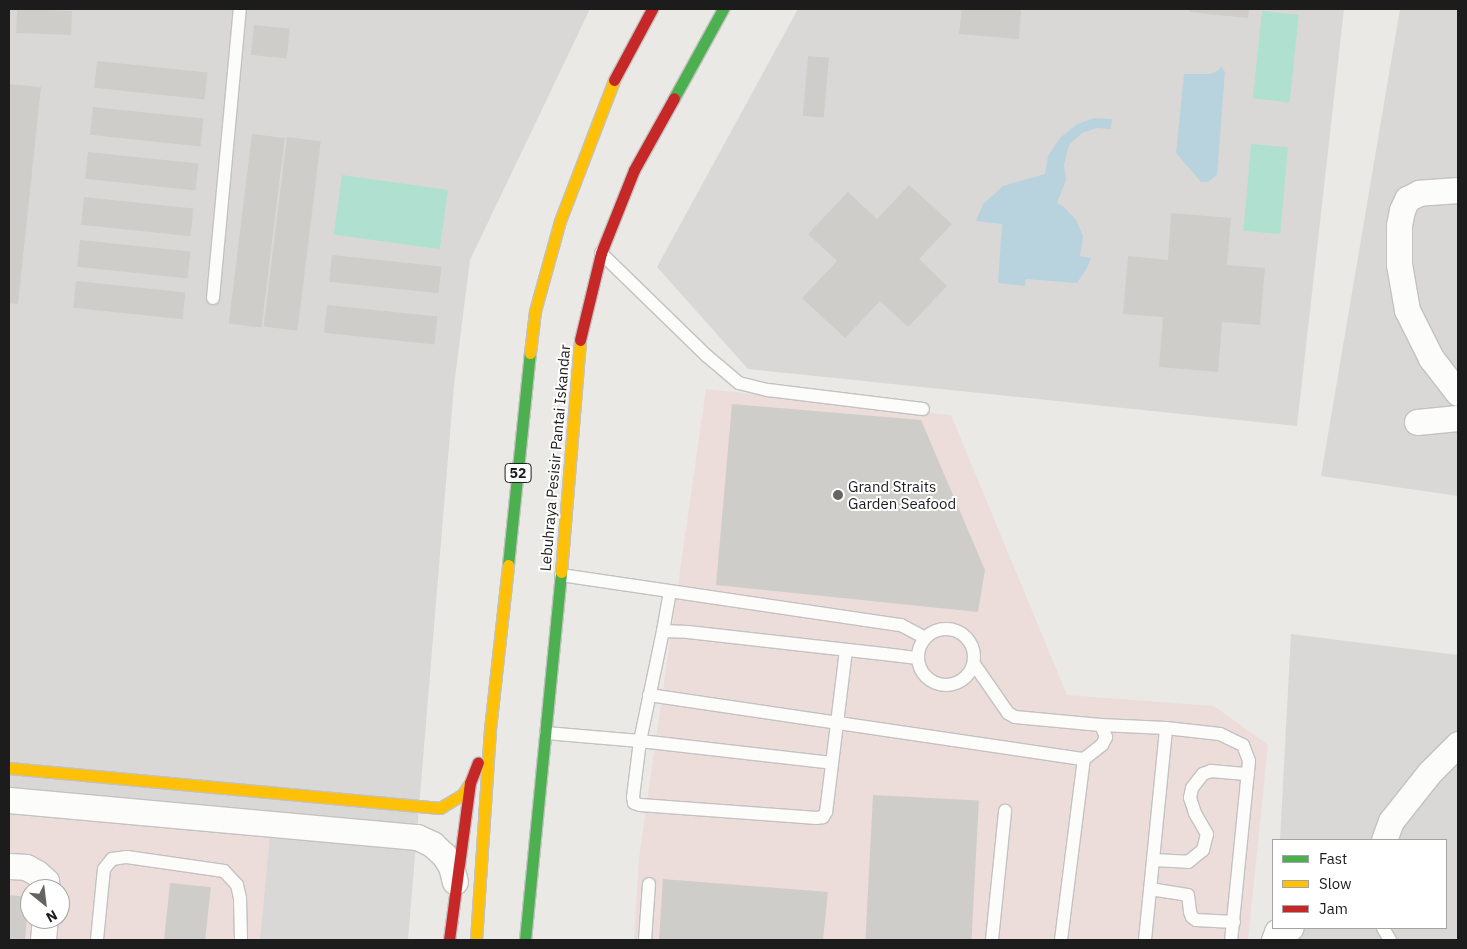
<!DOCTYPE html>
<style>
body{margin:0}
#map{position:relative;width:1467px;height:949px;overflow:hidden;background:#eae9e5;font-family:"IBM Plex Sans",sans-serif}
div>[style]{position:absolute}
.residential>*{inset:0;background:#d9d8d6}
.commercial>*{inset:0;background:#ecddda}
.pitch>*{inset:0;background:#b0e1d0;transform-origin:0 0}
.water>*{inset:0;background:#b8d3dd}
.building>*{inset:0;background:#cfcdca;transform-origin:0 0}
.roads{filter:drop-shadow(1px 0 #c3c2c1) drop-shadow(-1px 0 #c3c2c1) drop-shadow(0 1px #c3c2c1) drop-shadow(0 -1px #c3c2c1)}
.lane>*{height:12px;margin:-6px;padding:0 6px;transform-origin:6px;border-radius:6px;background:#fcfcfb}
.lane>.ring{margin:-6px;padding:0;box-sizing:content-box;background:none;border:12px solid #fcfcfb;border-radius:50%}
.street>*{height:25px;margin:-12.5px;padding:0 12.5px;transform-origin:12.5px;border-radius:12.5px;background:#fcfcfb}
.fast>*{height:11px;margin:-5.5px;padding:0 5.5px;transform-origin:5.5px;border-radius:5.5px;background:#4caf50}
.slow>*{height:11px;margin:-5.5px;padding:0 5.5px;transform-origin:5.5px;border-radius:5.5px;background:#ffc107}
.jam>*{height:11px;margin:-5.5px;padding:0 5.5px;transform-origin:5.5px;border-radius:5.5px;background:#c62828}
.dots>*{width:14px;height:14px;translate:-50% -50%;box-sizing:border-box;border:2px solid #fff;border-radius:50%}
span{translate:-50% -50%;white-space:nowrap;text-align:center;line-height:1.15;-webkit-text-stroke:4px #fff;paint-order:stroke}
.shield-label span{padding:1px 4px;background:#fff;border:1px solid;border-radius:4px;-webkit-text-stroke-width:0}
.shield-label{font-size:14px;color:#1c1c1c;font-weight:700}
.street-label{font-size:15px;color:#1c1c1c}
.poi-label{font-size:15px;color:#1c1c1c}
.left{translate:0 -50%;text-align:left}
.frame{position:absolute;inset:0;border:10px solid #1c1c1c;pointer-events:none}
.legend{position:absolute;left:1272px;top:839px;width:175px;height:90px;box-sizing:border-box;background:#fff;border:1px solid #a4a4a4;margin:0;padding:6px 9px;list-style:none;font-size:15px;color:#1c1c1c}
.legend li{display:flex;align-items:center;gap:10px;height:25px}
.legend b{width:25px;border:1px solid #a4a4a4}
.north{position:absolute;left:20px;top:879px;width:50px;height:50px;box-sizing:border-box;background:#fff;border:1px solid #a4a4a4;border-radius:50%;rotate:151deg;font-size:14px;font-weight:700;line-height:20px;text-align:center;color:#1c1c1c}
.north::after{content:'';display:block;margin:auto;width:18px;height:22px;background:#646462;clip-path:polygon(50% 0,100% 100%,50% 72%,0 100%)}
</style>
<div id="map">
<div class="residential">
<div style="clip-path:polygon(evenodd,9px 9px,590px 9px,470px 260px,454px 386px,408px 940px,9px 940px,9px 9px,30px 889px,60px 889px,60px 919px,30px 919px,30px 889px)"></div>
<div style="clip-path:polygon(798px 9px,1344px 9px,1297px 426px,748px 369px,657px 267px)"></div>
<div style="clip-path:polygon(1400px 9px,1458px 9px,1458px 496px,1321px 476px)"></div>
<div style="clip-path:polygon(1291px 634px,1458px 655px,1458px 940px,1275px 940px,1275px 928px,1446px 928px,1446px 840px,1280px 840px)"></div>
</div>
<div class="commercial">
<div style="clip-path:polygon(706px 389px,951px 415px,1067px 695px,1214px 706px,1268px 745px,1248px 940px,634px 940px,639px 858px)"></div>
<div style="clip-path:polygon(evenodd,9px 812px,270px 836px,260px 940px,9px 940px,9px 812px,30px 889px,60px 889px,60px 919px,30px 919px,30px 889px)"></div>
</div>
<div class="pitch">
<div style="left:1262px;top:11px;width:37px;height:88px;rotate:6deg"></div>
<div style="left:1251px;top:144px;width:37px;height:87px;rotate:5deg"></div>
<div style="left:342px;top:175px;width:107px;height:60px;rotate:8deg"></div>
</div>
<div class="water">
<div style="clip-path:polygon(1221px 66px,1225px 72px,1217px 175px,1208px 182px,1201px 182px,1176px 153px,1184px 74px,1210px 74px,1219px 70px)"></div>
<div style="clip-path:polygon(1095px 118px,1112px 119px,1111px 129px,1097px 128px,1082px 133px,1069px 145px,1064px 165px,1066px 180px,1057px 203px,1065px 208px,1076px 220px,1083px 236px,1080px 256px,1091px 258px,1087px 268px,1077px 283px,1026px 279px,1025px 286px,998px 283px,1002px 224px,976px 221px,983px 204px,1003px 186px,1045px 174px,1048px 156px,1060px 138px,1077px 124px)"></div>
</div>
<div class="building">
<div style="left:17px;top:9px;width:55px;height:24px;rotate:2deg"></div>
<div style="clip-path:polygon(962px 9px,1021px 9px,1019px 39px,959px 34px)"></div>
<div style="clip-path:polygon(1189px 9px,1249px 9px,1248px 18px,1189px 12px)"></div>
<div style="left:254px;top:25px;width:36px;height:30px;rotate:6deg"></div>
<div style="left:808px;top:56px;width:21px;height:60px;rotate:5deg"></div>
<div style="left:97px;top:61px;width:111px;height:27px;rotate:6deg"></div>
<div style="clip-path:polygon(9px 84px,41px 87px,18px 304px,9px 303px)"></div>
<div style="left:93px;top:107px;width:111px;height:28px;rotate:6deg"></div>
<div style="left:252px;top:134px;width:33px;height:191px;rotate:7deg"></div>
<div style="left:287px;top:137px;width:34px;height:191px;rotate:7deg"></div>
<div style="left:88px;top:152px;width:111px;height:27px;rotate:6deg"></div>
<div style="clip-path:polygon(909px 185px,952px 224px,919px 259px,947px 286px,908px 327px,880px 301px,845px 338px,802px 298px,837px 261px,808px 234px,848px 192px,877px 219px)"></div>
<div style="left:84px;top:197px;width:110px;height:28px;rotate:6deg"></div>
<div style="clip-path:polygon(1171px 213px,1231px 218px,1227px 265px,1265px 268px,1260px 325px,1222px 322px,1218px 372px,1159px 367px,1163px 317px,1123px 314px,1128px 256px,1168px 260px)"></div>
<div style="left:80px;top:240px;width:111px;height:27px;rotate:6deg"></div>
<div style="left:332px;top:255px;width:110px;height:27px;rotate:6deg"></div>
<div style="left:76px;top:281px;width:110px;height:27px;rotate:6deg"></div>
<div style="left:327px;top:305px;width:111px;height:28px;rotate:6deg"></div>
<div style="clip-path:polygon(732px 404px,921px 420px,985px 570px,978px 612px,716px 585px)"></div>
<div style="left:873px;top:795px;width:106px;height:146px;rotate:3deg"></div>
<div style="clip-path:polygon(663px 879px,828px 892px,823px 940px,659px 940px)"></div>
<div style="left:170px;top:883px;width:41px;height:57px;rotate:6deg"></div>
<div style="clip-path:polygon(9px 895px,29px 897px,25px 940px,9px 940px)"></div>
</div>
<div class="roads">
<div class="lane">
<div style="left:601px;top:253px;width:148px;rotate:44.2deg"></div>
<div style="left:707px;top:356px;width:42px;rotate:40.2deg"></div>
<div style="left:739px;top:383px;width:30px;rotate:14deg"></div>
<div style="left:768px;top:390px;width:156px;rotate:7deg"></div>
<div style="left:213px;top:298px;width:290px;rotate:-84.7deg"></div>
<div style="left:561px;top:575px;width:344px;rotate:8.4deg"></div>
<div style="left:901px;top:625px;width:27px;rotate:28deg"></div>
<div class="ring" style="left:918px;top:629px;width:44px;height:44px"></div>
<div style="left:663px;top:631px;width:39px;rotate:-80deg"></div>
<div style="left:846px;top:650px;width:163px;rotate:97deg"></div>
<div style="left:826px;top:812px;width:6px;rotate:121deg"></div>
<div style="left:823px;top:817px;width:6px;rotate:171deg"></div>
<div style="left:817px;top:818px;width:177px;rotate:-175.8deg"></div>
<div style="left:640px;top:805px;width:6px;rotate:-162deg"></div>
<div style="left:634px;top:803px;width:6px;rotate:-99deg"></div>
<div style="left:633px;top:797px;width:56px;rotate:-82.9deg"></div>
<div style="left:640px;top:741px;width:112px;rotate:-78.2deg"></div>
<div style="left:663px;top:631px;width:25px;rotate:2deg"></div>
<div style="left:688px;top:632px;width:197px;rotate:6.4deg"></div>
<div style="left:884px;top:654px;width:34px;rotate:7deg"></div>
<div style="left:974px;top:664px;width:60px;rotate:55.2deg"></div>
<div style="left:1008px;top:713px;width:8px;rotate:30deg"></div>
<div style="left:1015px;top:717px;width:86px;rotate:5.3deg"></div>
<div style="left:649px;top:695px;width:440px;rotate:8.4deg"></div>
<div style="left:546px;top:733px;width:94px;rotate:4.9deg"></div>
<div style="left:640px;top:741px;width:193px;rotate:6.5deg"></div>
<div style="left:1153px;top:860px;width:35px;rotate:3deg"></div>
<div style="left:1188px;top:862px;width:19px;rotate:-39deg"></div>
<div style="left:1203px;top:850px;width:16px;rotate:-76deg"></div>
<div style="left:1207px;top:834px;width:24px;rotate:-120deg"></div>
<div style="left:1195px;top:813px;width:16px;rotate:-108deg"></div>
<div style="left:1190px;top:798px;width:10px;rotate:-79deg"></div>
<div style="left:1192px;top:788px;width:18px;rotate:-52deg"></div>
<div style="left:1203px;top:774px;width:9px;rotate:-21deg"></div>
<div style="left:1211px;top:771px;width:37px;rotate:5deg"></div>
<div style="left:1150px;top:889px;width:38px;rotate:9deg"></div>
<div style="left:1188px;top:895px;width:17px;rotate:83deg"></div>
<div style="left:1190px;top:912px;width:5px;rotate:68deg"></div>
<div style="left:1192px;top:917px;width:5px;rotate:37deg"></div>
<div style="left:1196px;top:920px;width:38px;rotate:3deg"></div>
<div style="left:1383px;top:928px;width:14px;rotate:60deg"></div>
<div style="left:97px;top:940px;width:71px;rotate:-84.4deg"></div>
<div style="left:104px;top:869px;width:13px;rotate:-51deg"></div>
<div style="left:112px;top:859px;width:15px;rotate:-8deg"></div>
<div style="left:127px;top:857px;width:98px;rotate:8.2deg"></div>
<div style="left:224px;top:871px;width:19px;rotate:47deg"></div>
<div style="left:237px;top:885px;width:13px;rotate:77deg"></div>
<div style="left:240px;top:898px;width:42px;rotate:88.6deg"></div>
<div style="left:645px;top:940px;width:56px;rotate:-85.9deg"></div>
<div style="left:992px;top:940px;width:130px;rotate:-84.2deg"></div>
<div style="left:1061px;top:940px;width:182px;rotate:-82.8deg"></div>
<div style="left:1084px;top:759px;width:23px;rotate:-38deg"></div>
<div style="left:1102px;top:745px;width:9px;rotate:-63deg"></div>
<div style="left:1106px;top:737px;width:13px;rotate:-113deg"></div>
<div style="left:1101px;top:725px;width:65px;rotate:2.6deg"></div>
<div style="left:1166px;top:728px;width:54px;rotate:6.3deg"></div>
<div style="left:1220px;top:734px;width:25px;rotate:26deg"></div>
<div style="left:1243px;top:745px;width:17px;rotate:69deg"></div>
<div style="left:1249px;top:761px;width:180px;rotate:95.7deg"></div>
<div style="left:1145px;top:940px;width:213px;rotate:-84.3deg"></div>
</div>
<div class="street">
<div style="left:1458px;top:190px;width:39px;rotate:176deg"></div>
<div style="left:1419px;top:193px;width:13px;rotate:153deg"></div>
<div style="left:1407px;top:199px;width:12px;rotate:114deg"></div>
<div style="left:1402px;top:210px;width:15px;rotate:101deg"></div>
<div style="left:1399px;top:225px;width:39px;rotate:90deg"></div>
<div style="left:1399px;top:264px;width:47px;rotate:80.1deg"></div>
<div style="left:1407px;top:310px;width:54px;rotate:63.4deg"></div>
<div style="left:1431px;top:358px;width:44px;rotate:52.4deg"></div>
<div style="left:1417px;top:422px;width:41px;rotate:-5.6deg"></div>
<div style="left:9px;top:800px;width:410px;rotate:5.2deg"></div>
<div style="left:417px;top:837px;width:17px;rotate:25deg"></div>
<div style="left:432px;top:844px;width:16px;rotate:43deg"></div>
<div style="left:444px;top:855px;width:13px;rotate:58deg"></div>
<div style="left:451px;top:866px;width:16px;rotate:76deg"></div>
<div style="left:1384px;top:840px;width:20px;rotate:-70deg"></div>
<div style="left:1391px;top:821px;width:61px;rotate:-51.6deg"></div>
<div style="left:1429px;top:773px;width:41px;rotate:-45deg"></div>
<div style="left:9px;top:866px;width:17px;rotate:3deg"></div>
<div style="left:26px;top:867px;width:13px;rotate:29deg"></div>
<div style="left:37px;top:873px;width:12px;rotate:42deg"></div>
<div style="left:46px;top:881px;width:8px;rotate:83deg"></div>
<div style="left:43px;top:940px;width:21px;rotate:-85deg"></div>
<div style="left:1274px;top:940px;width:9px;rotate:-69deg"></div>
<div style="left:1277px;top:932px;width:14px;rotate:-17deg"></div>
</div>
<div class="fast">
<div style="left:674px;top:98px;width:102px;rotate:-61.2deg"></div>
<div style="left:508px;top:565px;width:213px;rotate:-84.1deg"></div>
<div style="left:525px;top:940px;width:370px;rotate:-84.4deg"></div>
</div>
<div class="slow">
<div style="left:530px;top:353px;width:42px;rotate:-83.2deg"></div>
<div style="left:535px;top:311px;width:93px;rotate:-74.5deg"></div>
<div style="left:560px;top:221px;width:151px;rotate:-69deg"></div>
<div style="left:561px;top:572px;width:233px;rotate:-85.3deg"></div>
<div style="left:9px;top:768px;width:433px;rotate:5.3deg"></div>
<div style="left:440px;top:808px;width:26px;rotate:-31deg"></div>
<div style="left:462px;top:795px;width:14px;rotate:-56deg"></div>
<div style="left:476px;top:940px;width:211px;rotate:-86.2deg"></div>
<div style="left:490px;top:729px;width:165px;rotate:-83.7deg"></div>
</div>
<div class="jam">
<div style="left:614px;top:80px;width:81px;rotate:-61.8deg"></div>
<div style="left:580px;top:340px;width:89px;rotate:-76.4deg"></div>
<div style="left:601px;top:253px;width:89px;rotate:-68.3deg"></div>
<div style="left:634px;top:170px;width:82px;rotate:-60.9deg"></div>
<div style="left:449px;top:940px;width:158px;rotate:-82.4deg"></div>
<div style="left:470px;top:783px;width:22px;rotate:-69deg"></div>
</div>
</div>
<div class="dots">
<div style="left:838px;top:495px;background:#646462"></div>
</div>
<div class="shield-label">
<span style="left:518px;top:473px">52</span>
</div>
<div class="street-label">
<span style="left:555px;top:458px;rotate:-85deg">Lebuhraya Pesisir Pantai Iskandar</span>
</div>
<div class="poi-label">
<span class="left" style="left:848px;top:495px">Grand Straits<br>Garden Seafood</span>
</div>
<div class="frame"></div>
<ul class="legend">
<li><b style="height:6px;background:#4caf50"></b>Fast</li>
<li><b style="height:6px;background:#ffc107"></b>Slow</li>
<li><b style="height:6px;background:#c62828"></b>Jam</li>
</ul>
<div class="north">N</div>
</div>
